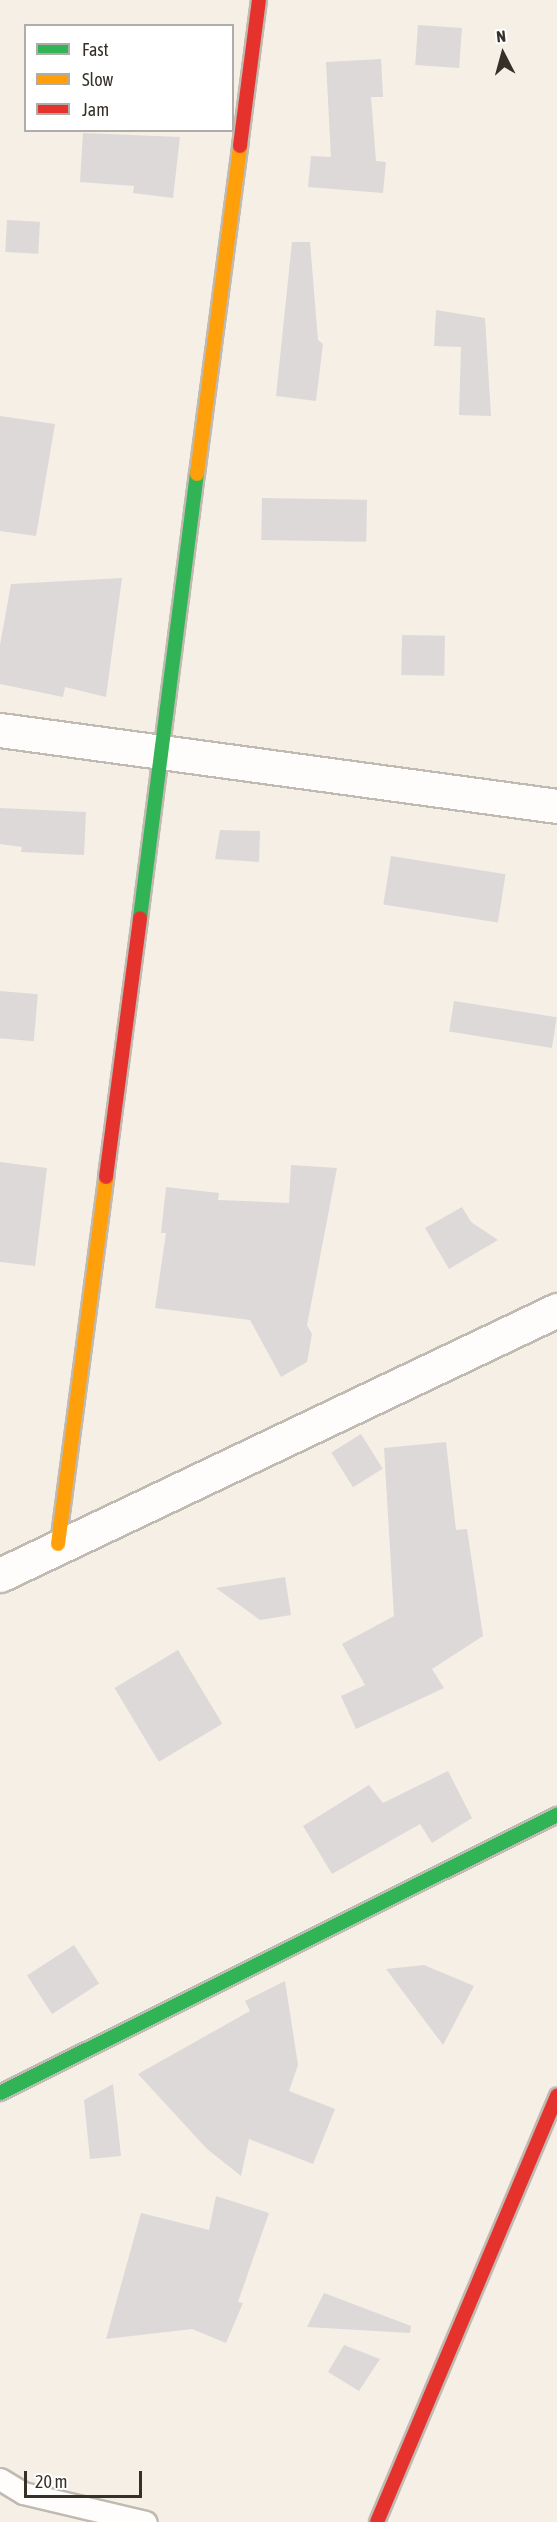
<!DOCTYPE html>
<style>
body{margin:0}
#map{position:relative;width:557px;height:2522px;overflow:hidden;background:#f6efe6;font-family:"Asap Condensed",sans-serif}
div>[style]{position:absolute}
.building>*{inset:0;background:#ddd9d9;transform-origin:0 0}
.roads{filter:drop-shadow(2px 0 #c0bab2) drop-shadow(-2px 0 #c0bab2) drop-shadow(0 2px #c0bab2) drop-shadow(0 -2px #c0bab2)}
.lane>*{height:21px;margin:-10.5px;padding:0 10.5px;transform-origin:10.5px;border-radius:10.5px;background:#fefdfb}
.street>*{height:33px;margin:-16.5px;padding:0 16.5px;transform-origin:16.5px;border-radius:16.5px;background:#fefdfb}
.fast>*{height:14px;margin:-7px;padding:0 7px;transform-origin:7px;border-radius:7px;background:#30b455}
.slow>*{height:14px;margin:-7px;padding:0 7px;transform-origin:7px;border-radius:7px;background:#ff9f0a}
.jam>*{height:14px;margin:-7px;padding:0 7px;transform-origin:7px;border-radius:7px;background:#e5322d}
span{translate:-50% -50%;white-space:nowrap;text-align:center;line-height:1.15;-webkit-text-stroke:5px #fff;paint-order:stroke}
.legend{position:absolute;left:24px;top:24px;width:210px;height:108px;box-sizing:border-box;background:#fff;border:2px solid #afaca9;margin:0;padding:8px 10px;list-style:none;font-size:18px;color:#363028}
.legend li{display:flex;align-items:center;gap:12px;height:30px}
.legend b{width:30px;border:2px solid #afaca9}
.north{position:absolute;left:473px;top:24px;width:60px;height:60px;-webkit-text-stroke:4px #fff;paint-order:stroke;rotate:354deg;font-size:16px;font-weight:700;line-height:24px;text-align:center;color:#363028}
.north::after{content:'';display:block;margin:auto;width:21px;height:27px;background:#363028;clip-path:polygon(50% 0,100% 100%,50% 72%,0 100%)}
.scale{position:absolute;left:24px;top:2471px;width:118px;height:27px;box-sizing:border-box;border:3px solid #363028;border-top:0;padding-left:8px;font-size:18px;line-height:21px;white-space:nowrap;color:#363028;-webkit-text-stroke:4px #fff;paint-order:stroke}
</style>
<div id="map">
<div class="building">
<div style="left:418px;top:25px;width:44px;height:40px;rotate:4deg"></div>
<div style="clip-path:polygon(381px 59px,383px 97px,371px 97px,376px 161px,386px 162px,383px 193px,308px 187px,311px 156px,331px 157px,326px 62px)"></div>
<div style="clip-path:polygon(83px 133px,180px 137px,173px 198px,133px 193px,134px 186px,80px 182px)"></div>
<div style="left:7px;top:220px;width:33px;height:32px;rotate:3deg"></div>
<div style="clip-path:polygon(292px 242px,310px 242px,318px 340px,323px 344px,316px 401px,276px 396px)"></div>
<div style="clip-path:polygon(436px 310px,485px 318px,491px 416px,459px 415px,461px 347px,434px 346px)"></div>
<div style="clip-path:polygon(0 416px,55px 424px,36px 536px,0 531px)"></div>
<div style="left:262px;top:498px;width:105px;height:42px;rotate:1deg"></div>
<div style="clip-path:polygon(122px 578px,106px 697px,65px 687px,63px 697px,0 684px,0 645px,11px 584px)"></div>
<div style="left:402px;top:635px;width:43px;height:40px;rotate:1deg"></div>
<div style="clip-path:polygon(0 808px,86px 812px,84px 855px,21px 852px,22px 847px,0 844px)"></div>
<div style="clip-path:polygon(220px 830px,260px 831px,259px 862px,215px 859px)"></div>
<div style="left:391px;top:856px;width:116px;height:49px;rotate:9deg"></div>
<div style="left:0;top:991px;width:38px;height:47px;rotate:5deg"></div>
<div style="left:454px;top:1001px;width:104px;height:31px;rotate:9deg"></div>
<div style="clip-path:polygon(0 1162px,47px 1168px,35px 1266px,0 1262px)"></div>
<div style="clip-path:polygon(291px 1165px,337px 1168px,307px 1325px,312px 1334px,307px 1362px,281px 1377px,250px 1320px,155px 1308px,166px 1233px,161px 1233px,166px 1187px,219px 1193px,218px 1200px,289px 1203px)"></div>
<div style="clip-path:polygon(462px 1207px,471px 1222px,498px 1240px,449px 1269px,425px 1228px)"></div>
<div style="left:361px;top:1434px;width:41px;height:35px;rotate:58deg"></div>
<div style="clip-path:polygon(446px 1442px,456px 1530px,467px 1529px,483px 1636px,432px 1669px,444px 1688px,356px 1729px,341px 1696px,365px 1685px,342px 1644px,394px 1616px,384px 1448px)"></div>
<div style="clip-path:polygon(285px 1577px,291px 1615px,260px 1620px,216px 1588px)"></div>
<div style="left:178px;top:1650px;width:86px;height:74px;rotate:59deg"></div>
<div style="clip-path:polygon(448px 1771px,472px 1818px,432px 1843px,420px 1824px,332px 1874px,303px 1826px,369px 1785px,383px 1803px)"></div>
<div style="left:74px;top:1945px;width:46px;height:56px;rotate:57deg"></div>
<div style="clip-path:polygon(424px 1965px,474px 1986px,443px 2045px,386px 1969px)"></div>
<div style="clip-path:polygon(285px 1981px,298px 2065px,289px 2091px,335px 2109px,313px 2164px,249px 2139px,241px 2176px,207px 2149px,138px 2074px,250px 2011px,245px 2001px)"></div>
<div style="clip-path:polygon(113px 2084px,121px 2156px,90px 2159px,84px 2100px)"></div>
<div style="clip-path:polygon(216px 2196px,269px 2213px,238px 2302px,243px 2303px,226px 2343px,192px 2329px,106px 2339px,141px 2213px,209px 2230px)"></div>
<div style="clip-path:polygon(324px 2293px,411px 2326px,410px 2333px,307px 2327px)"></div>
<div style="clip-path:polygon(344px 2345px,380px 2359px,359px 2391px,328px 2372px)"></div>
</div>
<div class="roads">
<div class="lane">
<div style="left:0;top:2479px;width:27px;rotate:31deg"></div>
<div style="left:23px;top:2493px;width:126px;rotate:13.3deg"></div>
</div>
<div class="street">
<div style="left:0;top:730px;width:562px;rotate:7.77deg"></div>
<div style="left:0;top:1575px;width:617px;rotate:-25.44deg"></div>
</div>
<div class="fast">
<div style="left:140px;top:918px;width:448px;rotate:-82.7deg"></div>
<div style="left:0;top:2093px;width:623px;rotate:-26.52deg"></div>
</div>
<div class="slow">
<div style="left:197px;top:474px;width:331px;rotate:-82.5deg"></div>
<div style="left:58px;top:1544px;width:370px;rotate:-82.5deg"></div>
</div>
<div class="jam">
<div style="left:240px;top:146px;width:147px;rotate:-82.6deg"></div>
<div style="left:106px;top:1177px;width:261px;rotate:-82.5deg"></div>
<div style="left:377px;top:2522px;width:463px;rotate:-67.1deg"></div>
</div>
</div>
<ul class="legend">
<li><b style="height:8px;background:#30b455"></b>Fast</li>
<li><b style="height:8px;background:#ff9f0a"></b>Slow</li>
<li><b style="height:8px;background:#e5322d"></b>Jam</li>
</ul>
<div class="north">N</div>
<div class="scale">20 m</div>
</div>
